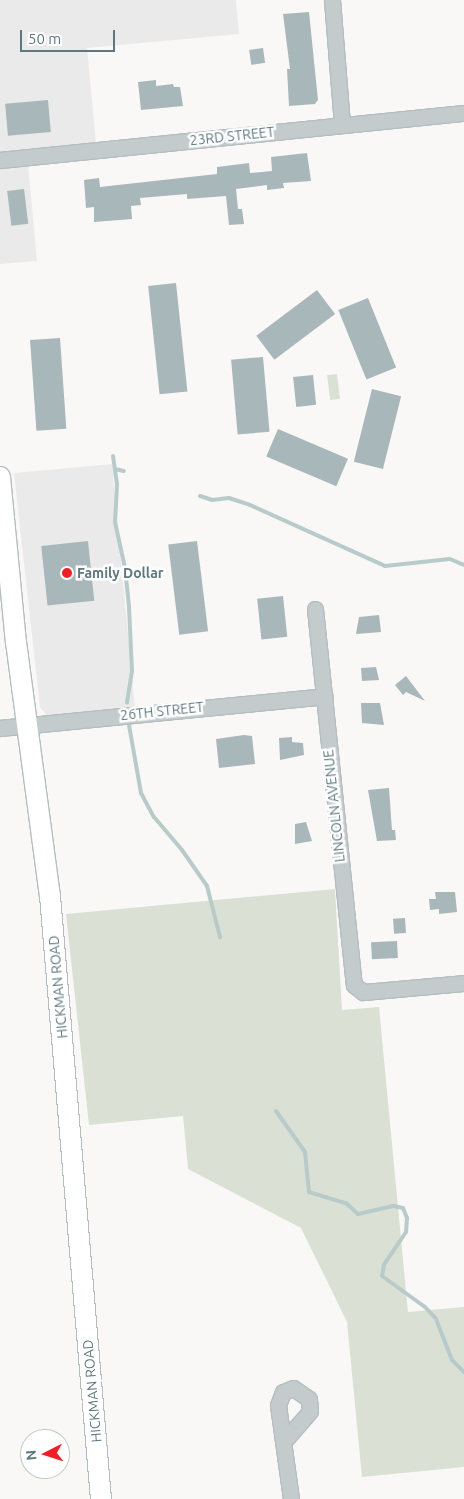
<!DOCTYPE html>
<style>
body{margin:0}
#map{position:relative;width:464px;height:1499px;overflow:hidden;background:#f9f8f6;font-family:Ubuntu,sans-serif}
div>[style]{position:absolute}
.built>*{inset:0;background:#eaeaea}
.green>*{inset:0;background:#dbe0d5;transform-origin:0 0}
.stream>*{height:4px;margin:-2px;padding:0 2px;transform-origin:2px;border-radius:2px;background:#b7cbca}
.building>*{inset:0;background:#a8b7b9;transform-origin:0 0}
.roads{filter:drop-shadow(1px 0 #b4bec0) drop-shadow(-1px 0 #b4bec0) drop-shadow(0 1px #b4bec0) drop-shadow(0 -1px #b4bec0)}
.street>*{height:15px;margin:-7.5px;padding:0 7.5px;transform-origin:7.5px;border-radius:7.5px;background:#c4cbcd}
.secondary>*{height:20px;margin:-10px;padding:0 10px;transform-origin:10px;border-radius:10px;background:#fff}
.dots>*{width:14px;height:14px;translate:-50% -50%;box-sizing:border-box;border:2px solid #fff;border-radius:50%}
span{translate:-50% -50%;white-space:nowrap;text-align:center;line-height:1.15;-webkit-text-stroke:5px #fff;paint-order:stroke}
.street-label{font-size:14px;color:#5d787e}
.poi-label{font-size:14px;color:#5d787e;font-weight:700}
.left{translate:0 -50%;text-align:left}
.north{position:absolute;left:20px;top:1429px;width:50px;height:50px;box-sizing:border-box;background:#fff;border:1px solid #bec9cb;border-radius:50%;rotate:265deg;font-size:14px;font-weight:700;line-height:20px;text-align:center;color:#5d787e}
.north::after{content:'';display:block;margin:auto;width:18px;height:22px;background:#f41c25;clip-path:polygon(50% 0,100% 100%,50% 72%,0 100%)}
.scale{position:absolute;left:20px;top:30px;width:95px;height:22px;box-sizing:border-box;border:2px solid #5d787e;border-top:0;padding-left:6px;font-size:15px;line-height:18px;white-space:nowrap;color:#5d787e;-webkit-text-stroke:4px #fff;paint-order:stroke}
</style>
<div id="map">
<div class="built">
<div style="clip-path:polygon(0 0,236px 0,239px 34px,87px 48px,96px 143px,0 153px)"></div>
<div style="clip-path:polygon(28px 165px,37px 261px,0 264px,0 168px)"></div>
<div style="clip-path:polygon(112px 464px,135px 708px,47px 716px,40px 707px,14px 473px)"></div>
</div>
<div class="green">
<div style="left:337px;top:374px;width:25px;height:10px;rotate:83deg"></div>
<div style="clip-path:polygon(335px 889px,342px 1010px,379px 1007px,408px 1312px,464px 1307px,464px 1467px,362px 1477px,347px 1322px,301px 1228px,188px 1169px,183px 1116px,89px 1125px,66px 914px)"></div>
</div>
<div class="stream">
<div style="left:113px;top:456px;width:29px;rotate:82deg"></div>
<div style="left:117px;top:485px;width:37px;rotate:93deg"></div>
<div style="left:115px;top:522px;width:47px;rotate:77.7deg"></div>
<div style="left:125px;top:568px;width:39px;rotate:84deg"></div>
<div style="left:129px;top:607px;width:64px;rotate:87.3deg"></div>
<div style="left:132px;top:671px;width:32px;rotate:99deg"></div>
<div style="left:115px;top:469px;width:9px;rotate:13deg"></div>
<div style="left:200px;top:496px;width:13px;rotate:18deg"></div>
<div style="left:212px;top:500px;width:17px;rotate:-7deg"></div>
<div style="left:229px;top:498px;width:22px;rotate:18deg"></div>
<div style="left:250px;top:505px;width:148px;rotate:24.3deg"></div>
<div style="left:385px;top:566px;width:65px;rotate:-6.1deg"></div>
<div style="left:450px;top:559px;width:15px;rotate:23deg"></div>
<div style="left:129px;top:725px;width:69px;rotate:80deg"></div>
<div style="left:141px;top:793px;width:27px;rotate:62deg"></div>
<div style="left:154px;top:817px;width:43px;rotate:49.7deg"></div>
<div style="left:182px;top:850px;width:44px;rotate:55.2deg"></div>
<div style="left:207px;top:886px;width:53px;rotate:75.7deg"></div>
<div style="left:276px;top:1111px;width:50px;rotate:54.7deg"></div>
<div style="left:305px;top:1152px;width:40px;rotate:84.3deg"></div>
<div style="left:309px;top:1192px;width:39px;rotate:17deg"></div>
<div style="left:346px;top:1203px;width:16px;rotate:43deg"></div>
<div style="left:358px;top:1214px;width:37px;rotate:-13deg"></div>
<div style="left:394px;top:1206px;width:9px;rotate:13deg"></div>
<div style="left:403px;top:1208px;width:11px;rotate:68deg"></div>
<div style="left:407px;top:1218px;width:14px;rotate:94deg"></div>
<div style="left:406px;top:1232px;width:40px;rotate:124deg"></div>
<div style="left:384px;top:1265px;width:11px;rotate:100deg"></div>
<div style="left:382px;top:1276px;width:53px;rotate:35.8deg"></div>
<div style="left:425px;top:1307px;width:16px;rotate:47deg"></div>
<div style="left:436px;top:1319px;width:44px;rotate:68.7deg"></div>
<div style="left:452px;top:1360px;width:17px;rotate:45deg"></div>
</div>
<div class="building">
<div style="clip-path:polygon(309px 12px,318px 100px,315px 104px,289px 106px,287px 69px,290px 69px,283px 14px)"></div>
<div style="left:263px;top:48px;width:15px;height:14px;rotate:82deg"></div>
<div style="clip-path:polygon(156px 80px,156px 86px,173px 84px,174px 87px,180px 87px,183px 106px,141px 110px,138px 82px)"></div>
<div style="left:48px;top:100px;width:32px;height:43px;rotate:85deg"></div>
<div style="clip-path:polygon(307px 153px,311px 181px,283px 183px,284px 188px,267px 190px,267px 185px,236px 189px,238px 209px,242px 209px,244px 224px,229px 225px,226px 196px,187px 199px,187px 194px,140px 198px,141px 205px,131px 206px,132px 219px,94px 222px,94px 207px,86px 208px,84px 180px,99px 178px,100px 187px,217px 174px,217px 167px,249px 163px,250px 173px,272px 171px,271px 157px)"></div>
<div style="left:24px;top:189px;width:35px;height:17px;rotate:83deg"></div>
<div style="left:176px;top:283px;width:109px;height:28px;rotate:84deg"></div>
<div style="left:317px;top:290px;width:30px;height:76px;rotate:53deg"></div>
<div style="left:368px;top:298px;width:75px;height:32px;rotate:68deg"></div>
<div style="left:60px;top:338px;width:91px;height:30px;rotate:86deg"></div>
<div style="left:263px;top:357px;width:75px;height:32px;rotate:85deg"></div>
<div style="left:313px;top:375px;width:30px;height:20px;rotate:84deg"></div>
<div style="left:372px;top:389px;width:30px;height:75px;rotate:14deg"></div>
<div style="left:278px;top:429px;width:76px;height:30px;rotate:23deg"></div>
<div style="left:88px;top:541px;width:60px;height:47px;rotate:84deg"></div>
<div style="left:197px;top:541px;width:91px;height:29px;rotate:83deg"></div>
<div style="left:283px;top:596px;width:41px;height:26px;rotate:84deg"></div>
<div style="clip-path:polygon(379px 615px,381px 632px,356px 634px,359px 617px)"></div>
<div style="clip-path:polygon(376px 667px,379px 680px,362px 681px,361px 668px)"></div>
<div style="clip-path:polygon(406px 676px,425px 701px,406px 692px,403px 695px,395px 685px)"></div>
<div style="clip-path:polygon(361px 703px,380px 703px,384px 725px,362px 723px)"></div>
<div style="clip-path:polygon(244px 735px,252px 736px,255px 764px,219px 768px,216px 739px)"></div>
<div style="clip-path:polygon(292px 737px,292px 742px,303px 743px,304px 755px,280px 760px,279px 738px)"></div>
<div style="clip-path:polygon(389px 788px,392px 830px,395px 830px,396px 840px,377px 841px,368px 790px)"></div>
<div style="clip-path:polygon(306px 822px,312px 841px,295px 844px,295px 824px)"></div>
<div style="clip-path:polygon(435px 892px,455px 892px,457px 912px,439px 914px,439px 909px,430px 910px,429px 899px,436px 899px)"></div>
<div style="left:405px;top:918px;width:15px;height:12px;rotate:86deg"></div>
<div style="left:397px;top:941px;width:17px;height:26px;rotate:87deg"></div>
</div>
<div class="roads">
<div class="street">
<div style="left:332px;top:0;width:125px;rotate:85.4deg"></div>
<div style="left:0;top:160px;width:466px;rotate:-5.8deg"></div>
<div style="left:315px;top:609px;width:378px;rotate:84.1deg"></div>
<div style="left:354px;top:985px;width:11px;rotate:38deg"></div>
<div style="left:363px;top:992px;width:101px;rotate:-5.1deg"></div>
<div style="left:0;top:728px;width:326px;rotate:-5.6deg"></div>
<div style="left:285px;top:1440px;width:38px;rotate:-49deg"></div>
<div style="left:310px;top:1411px;width:12px;rotate:-95deg"></div>
<div style="left:309px;top:1399px;width:19px;rotate:-145deg"></div>
<div style="left:293px;top:1388px;width:11px;rotate:158deg"></div>
<div style="left:283px;top:1392px;width:14px;rotate:111deg"></div>
<div style="left:278px;top:1405px;width:95px;rotate:82.1deg"></div>
</div>
<div class="secondary">
<div style="left:0;top:477px;width:166px;rotate:84.5deg"></div>
<div style="left:16px;top:642px;width:256px;rotate:82.4deg"></div>
<div style="left:50px;top:896px;width:605px;rotate:85.17deg"></div>
</div>
</div>
<div class="dots">
<div style="left:67px;top:573px;background:#f41c25"></div>
</div>
<div class="street-label">
<span style="left:232px;top:136px;rotate:-6deg">23RD STREET</span>
<span style="left:162px;top:711px;rotate:-6deg">26TH STREET</span>
<span style="left:334px;top:806px;rotate:-96deg">LINCOLN AVENUE</span>
<span style="left:58px;top:987px;rotate:-95deg">HICKMAN ROAD</span>
<span style="left:92px;top:1391px;rotate:-95deg">HICKMAN ROAD</span>
</div>
<div class="poi-label">
<span class="left" style="left:77px;top:573px">Family Dollar</span>
</div>
<div class="north">N</div>
<div class="scale">50 m</div>
</div>
